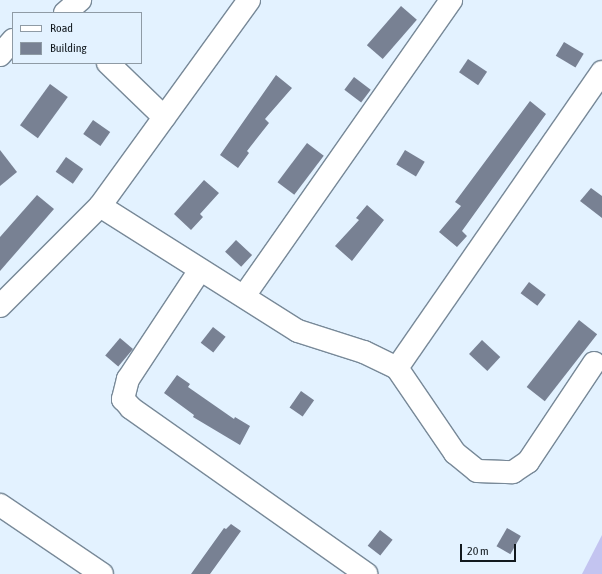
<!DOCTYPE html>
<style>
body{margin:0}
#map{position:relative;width:602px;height:574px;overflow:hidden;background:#e3f2ff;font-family:"Asap Condensed",sans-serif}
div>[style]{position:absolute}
.green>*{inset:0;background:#c3c4f0}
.building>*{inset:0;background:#788193;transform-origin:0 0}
.roads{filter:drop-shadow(1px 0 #788998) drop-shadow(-1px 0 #788998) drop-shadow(0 1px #788998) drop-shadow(0 -1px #788998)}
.minor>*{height:22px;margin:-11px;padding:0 11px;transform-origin:11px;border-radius:11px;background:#fff}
span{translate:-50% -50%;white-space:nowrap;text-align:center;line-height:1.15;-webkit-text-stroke:3px #e3f2ff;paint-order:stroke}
.legend{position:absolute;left:12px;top:12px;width:130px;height:52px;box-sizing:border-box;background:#e3f2ff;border:1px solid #8f9ba5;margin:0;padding:5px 7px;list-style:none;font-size:12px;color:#12191e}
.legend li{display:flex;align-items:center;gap:8px;height:20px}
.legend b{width:20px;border:1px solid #8f9ba5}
.scale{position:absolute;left:460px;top:544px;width:56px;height:18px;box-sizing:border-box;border:2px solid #12191e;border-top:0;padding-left:5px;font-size:12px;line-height:14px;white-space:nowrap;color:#12191e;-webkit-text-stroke:3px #e3f2ff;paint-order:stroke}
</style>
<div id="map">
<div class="green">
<div style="clip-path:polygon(602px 535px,602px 574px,582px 574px)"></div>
</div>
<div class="building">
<div style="left:401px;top:6px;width:21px;height:52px;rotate:41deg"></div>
<div style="left:564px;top:42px;width:23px;height:16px;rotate:31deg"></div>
<div style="left:468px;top:59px;width:23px;height:16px;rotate:34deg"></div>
<div style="clip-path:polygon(276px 75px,292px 88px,265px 119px,269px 123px,247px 151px,249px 153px,238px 168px,220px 155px)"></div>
<div style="left:354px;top:77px;width:21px;height:16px;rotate:37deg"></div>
<div style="left:50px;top:84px;width:22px;height:51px;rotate:36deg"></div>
<div style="clip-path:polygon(530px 101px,546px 114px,462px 231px,467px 236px,457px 247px,439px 232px,461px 206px,455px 202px)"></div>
<div style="left:93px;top:120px;width:21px;height:17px;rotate:35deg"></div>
<div style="left:307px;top:143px;width:21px;height:49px;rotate:37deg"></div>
<div style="clip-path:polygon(0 150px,17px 172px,0 186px)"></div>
<div style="left:405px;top:150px;width:23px;height:17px;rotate:31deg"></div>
<div style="left:66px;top:157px;width:21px;height:18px;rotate:35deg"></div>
<div style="clip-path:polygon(204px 180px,219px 193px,200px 214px,203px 217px,191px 230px,174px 214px)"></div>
<div style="clip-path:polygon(591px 188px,602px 196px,602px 218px,580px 201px)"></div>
<div style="clip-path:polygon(37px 195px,54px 209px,0 271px,0 237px)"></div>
<div style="clip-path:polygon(367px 205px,384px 220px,352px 261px,335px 246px,359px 220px,356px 218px)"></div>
<div style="left:236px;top:240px;width:22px;height:16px;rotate:43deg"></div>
<div style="left:529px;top:282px;width:21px;height:14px;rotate:37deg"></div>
<div style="left:579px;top:320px;width:23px;height:85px;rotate:38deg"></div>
<div style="left:213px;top:327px;width:16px;height:20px;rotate:38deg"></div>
<div style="left:120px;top:338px;width:17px;height:23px;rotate:40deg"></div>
<div style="left:482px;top:340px;width:25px;height:19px;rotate:43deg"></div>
<div style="clip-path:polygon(177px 375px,190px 384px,188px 387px,234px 419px,235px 417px,250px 426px,240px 445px,193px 417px,194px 415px,164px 393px)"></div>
<div style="left:301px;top:391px;width:16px;height:20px;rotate:35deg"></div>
<div style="clip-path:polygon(231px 524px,241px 531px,210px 574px,191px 574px,224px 528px,226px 529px)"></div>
<div style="left:507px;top:528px;width:16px;height:21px;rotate:30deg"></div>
<div style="left:380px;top:530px;width:16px;height:20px;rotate:38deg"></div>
</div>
<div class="roads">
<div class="minor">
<div style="left:65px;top:13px;width:20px;rotate:-41deg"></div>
<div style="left:0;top:55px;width:20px;rotate:-49deg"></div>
<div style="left:108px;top:63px;width:78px;rotate:44deg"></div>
<div style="left:100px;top:206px;width:234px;rotate:32.3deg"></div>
<div style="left:298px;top:331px;width:69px;rotate:17.7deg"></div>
<div style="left:364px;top:352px;width:37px;rotate:26deg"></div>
<div style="left:397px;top:368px;width:103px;rotate:55.7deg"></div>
<div style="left:455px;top:453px;width:28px;rotate:39deg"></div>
<div style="left:477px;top:471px;width:36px;rotate:2deg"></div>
<div style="left:513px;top:472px;width:18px;rotate:-34deg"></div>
<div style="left:528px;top:462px;width:119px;rotate:-56.3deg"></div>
<div style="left:200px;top:270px;width:131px;rotate:123.4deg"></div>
<div style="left:128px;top:379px;width:21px;rotate:104deg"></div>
<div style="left:123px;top:399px;width:12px;rotate:48deg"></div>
<div style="left:131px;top:408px;width:288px;rotate:35.2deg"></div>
<div style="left:244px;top:296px;width:361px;rotate:-55deg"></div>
<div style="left:0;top:306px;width:141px;rotate:-45deg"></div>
<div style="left:100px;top:206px;width:254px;rotate:-54.1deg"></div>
<div style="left:397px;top:368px;width:360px;rotate:-55.3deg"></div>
<div style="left:0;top:505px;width:123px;rotate:34.1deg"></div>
</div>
</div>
<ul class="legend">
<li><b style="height:5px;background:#fff"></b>Road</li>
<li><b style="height:11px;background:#788193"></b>Building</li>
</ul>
<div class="scale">20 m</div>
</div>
